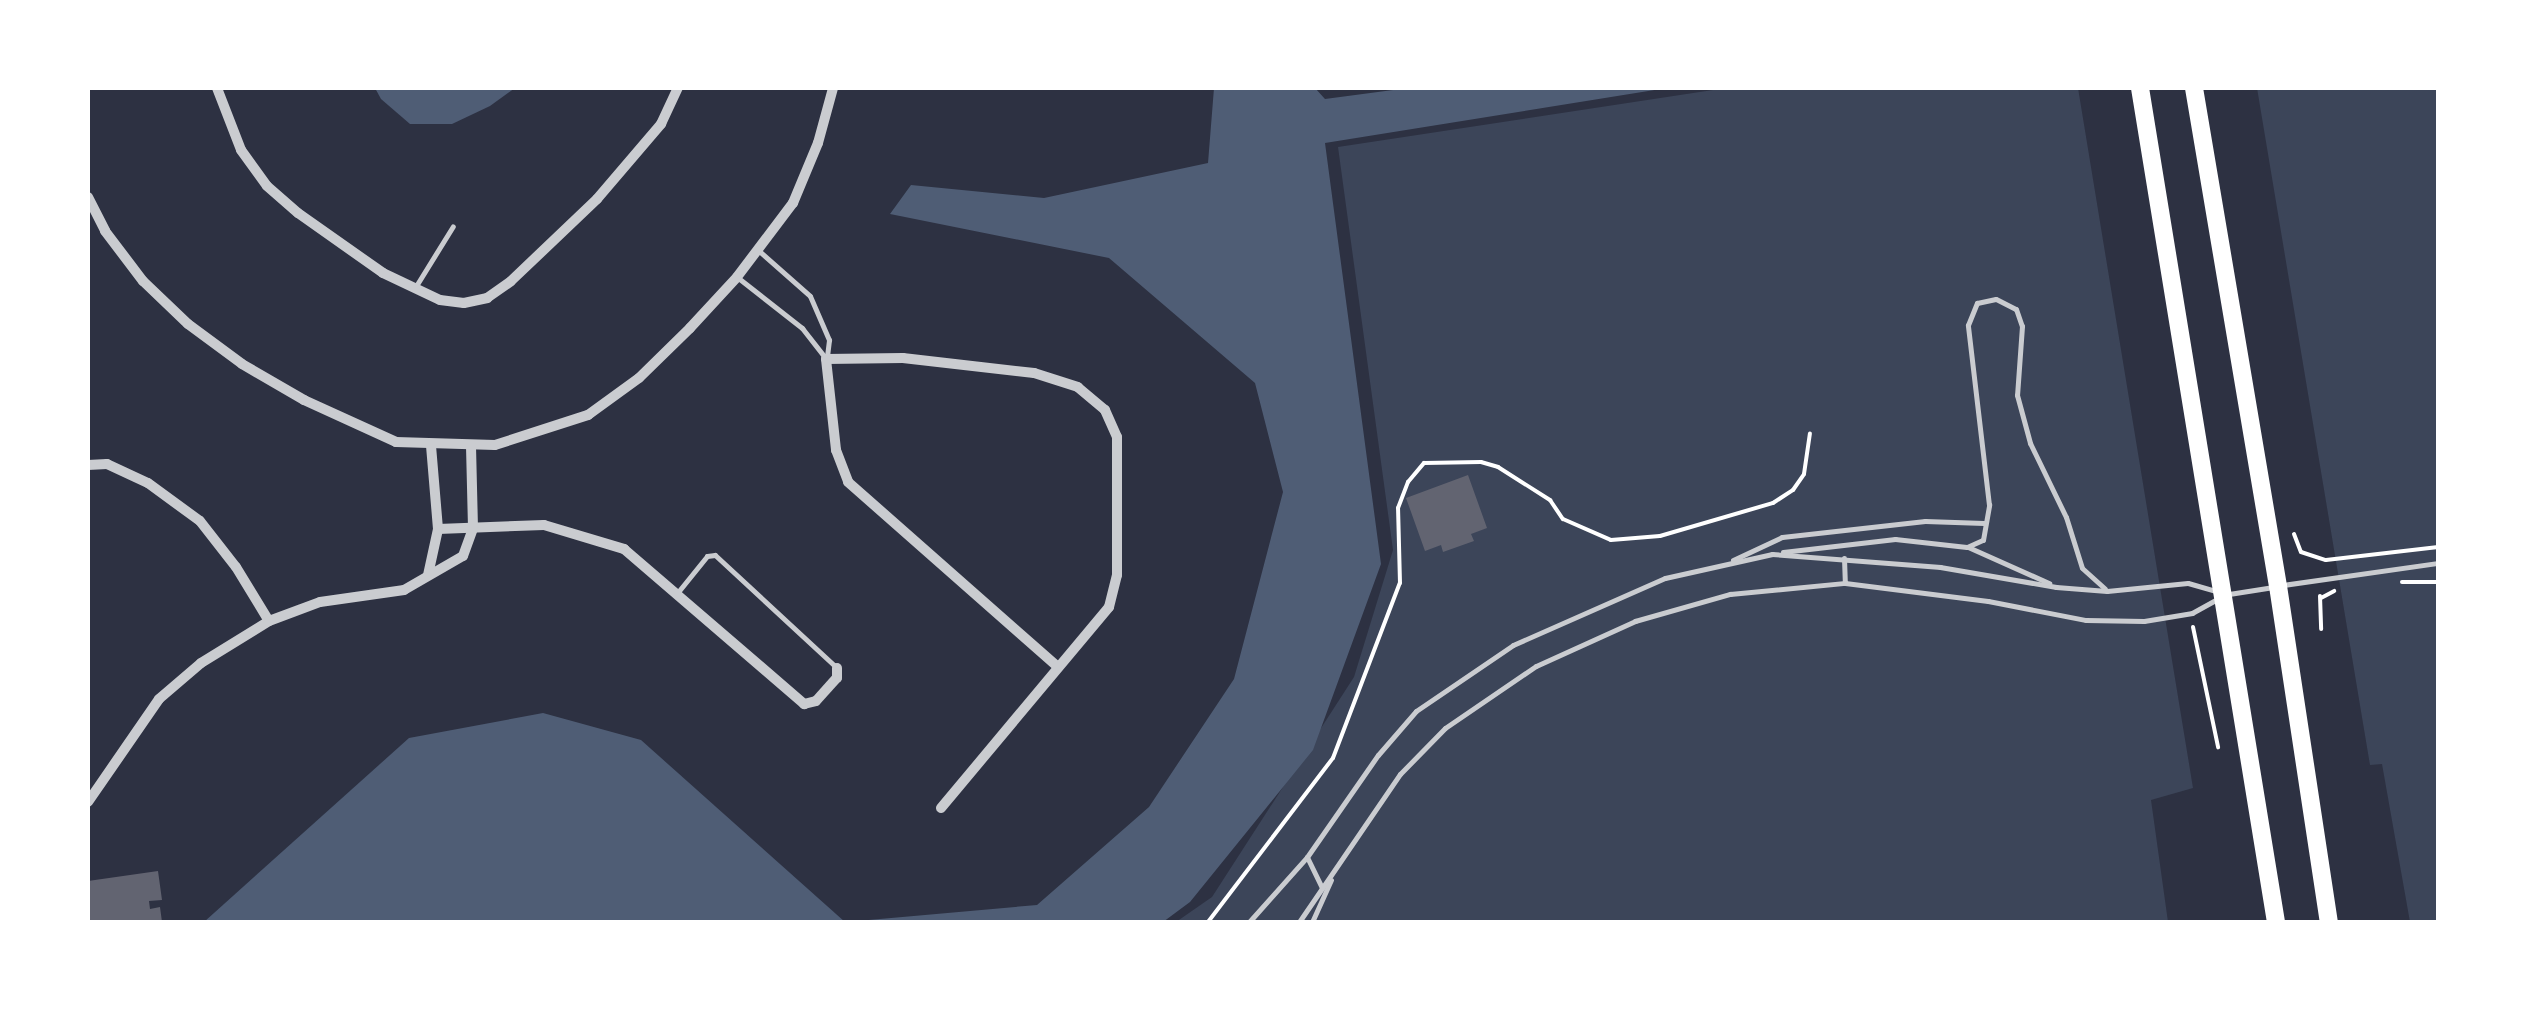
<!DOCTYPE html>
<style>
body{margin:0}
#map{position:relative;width:2526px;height:1010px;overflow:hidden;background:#2d3142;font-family:"Noto Serif",serif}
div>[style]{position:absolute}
.green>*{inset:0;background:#3c4559}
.water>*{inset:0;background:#4f5d75}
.building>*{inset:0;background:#626471}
.path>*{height:4px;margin:-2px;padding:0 2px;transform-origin:2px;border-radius:2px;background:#fff}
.service>*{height:5px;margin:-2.5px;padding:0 2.5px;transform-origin:2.5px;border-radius:2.5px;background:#caccd0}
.minor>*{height:10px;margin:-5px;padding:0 5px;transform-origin:5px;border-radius:5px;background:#caccd0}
.primary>*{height:18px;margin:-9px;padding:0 9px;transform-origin:9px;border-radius:9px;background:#fff}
span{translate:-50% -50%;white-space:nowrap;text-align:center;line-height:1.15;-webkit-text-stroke:8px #fff;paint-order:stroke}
.frame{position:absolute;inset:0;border:90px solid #fff;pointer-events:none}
</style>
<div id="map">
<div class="green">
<div style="clip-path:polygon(1726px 88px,2078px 88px,2193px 788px,2151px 800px,2168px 922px,1176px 922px,1212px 897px,1354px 677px,1393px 550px,1338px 147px)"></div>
<div style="clip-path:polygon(2257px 88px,2438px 88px,2438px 922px,2410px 922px,2382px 764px,2370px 765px)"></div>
</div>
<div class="water">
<div style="clip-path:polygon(375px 88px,515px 88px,490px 106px,452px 124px,410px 124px,381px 99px)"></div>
<div style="clip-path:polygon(1214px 88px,1315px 88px,1325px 99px,1408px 88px,1667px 88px,1325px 143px,1381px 564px,1313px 750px,1190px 902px,1163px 922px,846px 922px,1037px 905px,1149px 807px,1234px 679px,1283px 492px,1255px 383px,1109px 258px,890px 214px,911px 185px,1044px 198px,1208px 163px)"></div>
<div style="clip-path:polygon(543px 713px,641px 740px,845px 922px,204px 922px,409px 738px)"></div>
</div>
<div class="building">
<div style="clip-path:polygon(1468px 475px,1487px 528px,1471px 534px,1474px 541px,1443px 552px,1441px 545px,1425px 551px,1406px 498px)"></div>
<div style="clip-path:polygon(158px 871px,162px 900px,149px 901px,150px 909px,160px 907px,162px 922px,88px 922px,88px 881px)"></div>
</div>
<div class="path">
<div style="left:2294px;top:534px;width:19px;rotate:69deg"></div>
<div style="left:2301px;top:552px;width:26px;rotate:18deg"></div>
<div style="left:2326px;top:560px;width:113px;rotate:-6.6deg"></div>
<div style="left:2402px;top:582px;width:36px"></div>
<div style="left:2320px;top:596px;width:33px;rotate:88deg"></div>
<div style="left:2321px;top:598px;width:15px;rotate:-28deg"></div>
<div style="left:2193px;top:627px;width:123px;rotate:78.2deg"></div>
<div style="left:1208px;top:922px;width:206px;rotate:-52.7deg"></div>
<div style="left:1333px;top:758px;width:187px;rotate:-69.1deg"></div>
<div style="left:1400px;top:583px;width:75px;rotate:-91.5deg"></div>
<div style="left:1398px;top:508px;width:28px;rotate:-69deg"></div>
<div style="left:1408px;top:482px;width:25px;rotate:-50deg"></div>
<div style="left:1424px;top:463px;width:57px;rotate:-1deg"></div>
<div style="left:1481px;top:462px;width:18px;rotate:16deg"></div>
<div style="left:1498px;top:467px;width:62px;rotate:32.4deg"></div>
<div style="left:1550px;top:500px;width:23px;rotate:56deg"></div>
<div style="left:1563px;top:519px;width:52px;rotate:23.6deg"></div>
<div style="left:1611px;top:540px;width:49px;rotate:-4.7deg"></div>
<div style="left:1660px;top:536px;width:118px;rotate:-16.3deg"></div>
<div style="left:1773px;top:503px;width:24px;rotate:-33deg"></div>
<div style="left:1793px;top:490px;width:19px;rotate:-55deg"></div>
<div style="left:1804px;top:474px;width:41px;rotate:-81.7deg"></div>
</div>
<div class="service">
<div style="left:758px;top:250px;width:69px;rotate:41.5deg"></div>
<div style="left:810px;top:296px;width:48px;rotate:66.6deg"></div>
<div style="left:829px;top:340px;width:16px;rotate:97deg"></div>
<div style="left:737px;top:277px;width:83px;rotate:38.1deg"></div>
<div style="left:802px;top:328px;width:37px;rotate:52deg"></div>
<div style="left:416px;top:286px;width:70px;rotate:-58.3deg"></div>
<div style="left:1968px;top:547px;width:89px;rotate:24deg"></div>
<div style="left:1783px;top:552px;width:113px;rotate:-6.6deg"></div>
<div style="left:1895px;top:539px;width:72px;rotate:6.3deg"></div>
<div style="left:1967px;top:547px;width:17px;rotate:-24deg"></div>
<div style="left:1983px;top:540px;width:36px;rotate:-80deg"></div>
<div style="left:1989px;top:505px;width:181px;rotate:-96.7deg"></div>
<div style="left:1968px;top:325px;width:24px;rotate:-68deg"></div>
<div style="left:1977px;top:303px;width:19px;rotate:-12deg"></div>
<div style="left:1996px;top:299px;width:22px;rotate:27deg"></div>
<div style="left:2016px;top:309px;width:18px;rotate:71deg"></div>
<div style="left:2022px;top:326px;width:69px;rotate:94.1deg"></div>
<div style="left:2017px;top:395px;width:50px;rotate:74.8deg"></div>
<div style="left:2030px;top:443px;width:82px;rotate:64.1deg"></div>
<div style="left:2066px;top:517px;width:53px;rotate:72.6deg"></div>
<div style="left:2082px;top:568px;width:31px;rotate:42deg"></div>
<div style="left:1844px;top:558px;width:25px;rotate:88deg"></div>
<div style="left:1733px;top:560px;width:54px;rotate:-25.1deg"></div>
<div style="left:1782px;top:537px;width:144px;rotate:-6.4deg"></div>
<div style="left:1925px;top:521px;width:59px;rotate:1.9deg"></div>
<div style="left:2283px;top:585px;width:157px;rotate:-8.1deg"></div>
<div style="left:678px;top:592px;width:46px;rotate:-51.1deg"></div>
<div style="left:707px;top:556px;width:8px;rotate:-7deg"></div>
<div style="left:715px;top:555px;width:166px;rotate:42.8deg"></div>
<div style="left:2229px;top:594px;width:45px;rotate:-9deg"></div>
<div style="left:1307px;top:857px;width:34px;rotate:64deg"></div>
<div style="left:1249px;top:922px;width:87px;rotate:-48.3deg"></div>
<div style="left:1307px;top:857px;width:124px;rotate:-55.2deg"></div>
<div style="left:1378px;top:755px;width:58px;rotate:-49.2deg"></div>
<div style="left:1416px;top:711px;width:117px;rotate:-34.2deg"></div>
<div style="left:1513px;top:645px;width:166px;rotate:-23.8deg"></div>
<div style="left:1665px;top:578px;width:110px;rotate:-12.6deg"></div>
<div style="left:1772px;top:554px;width:169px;rotate:4.4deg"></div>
<div style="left:1940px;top:567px;width:118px;rotate:9.8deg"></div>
<div style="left:2056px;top:587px;width:51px;rotate:4.5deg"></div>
<div style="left:2107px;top:591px;width:81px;rotate:-5.6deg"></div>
<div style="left:2188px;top:583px;width:32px;rotate:16deg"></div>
<div style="left:1299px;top:922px;width:179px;rotate:-55.7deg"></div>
<div style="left:1400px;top:774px;width:64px;rotate:-45.6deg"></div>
<div style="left:1445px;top:728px;width:110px;rotate:-34.3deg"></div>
<div style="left:1536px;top:666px;width:109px;rotate:-24.4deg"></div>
<div style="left:1635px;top:621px;width:99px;rotate:-15.9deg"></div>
<div style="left:1730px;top:594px;width:116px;rotate:-5.5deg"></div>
<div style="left:1845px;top:583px;width:144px;rotate:7.2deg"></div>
<div style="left:1988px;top:601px;width:100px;rotate:11deg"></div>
<div style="left:2086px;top:620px;width:58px;rotate:1deg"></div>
<div style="left:2144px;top:621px;width:49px;rotate:-9.5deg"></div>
<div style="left:2192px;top:613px;width:31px;rotate:-29deg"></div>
<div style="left:1312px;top:922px;width:46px;rotate:-65.7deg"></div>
</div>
<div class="minor">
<div style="left:217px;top:88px;width:66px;rotate:68.8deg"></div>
<div style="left:241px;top:150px;width:44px;rotate:54.2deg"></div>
<div style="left:267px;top:186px;width:41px;rotate:41.1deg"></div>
<div style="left:298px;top:213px;width:104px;rotate:35.2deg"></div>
<div style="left:383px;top:273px;width:63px;rotate:25.3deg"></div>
<div style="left:440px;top:300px;width:24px;rotate:7deg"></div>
<div style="left:464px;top:303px;width:24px;rotate:-12deg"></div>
<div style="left:487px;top:298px;width:29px;rotate:-35deg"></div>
<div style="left:511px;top:281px;width:119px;rotate:-43.6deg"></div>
<div style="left:597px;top:199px;width:99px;rotate:-49.5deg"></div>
<div style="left:661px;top:124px;width:40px;rotate:-65deg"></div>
<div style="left:88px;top:197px;width:38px;rotate:63deg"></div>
<div style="left:105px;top:231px;width:63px;rotate:52.8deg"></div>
<div style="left:143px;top:281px;width:62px;rotate:43.7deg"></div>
<div style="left:188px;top:324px;width:67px;rotate:36.5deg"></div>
<div style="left:242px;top:364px;width:72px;rotate:30.1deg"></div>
<div style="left:304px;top:400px;width:101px;rotate:24.5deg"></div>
<div style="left:396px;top:442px;width:99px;rotate:1.7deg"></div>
<div style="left:495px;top:445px;width:98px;rotate:-17.9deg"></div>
<div style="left:588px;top:415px;width:63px;rotate:-36deg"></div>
<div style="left:639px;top:378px;width:71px;rotate:-44.4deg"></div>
<div style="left:690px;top:328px;width:69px;rotate:-47.3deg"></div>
<div style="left:737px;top:277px;width:93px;rotate:-52.9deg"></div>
<div style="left:793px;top:203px;width:65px;rotate:-67.4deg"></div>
<div style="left:818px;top:143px;width:57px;rotate:-74.7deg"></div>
<div style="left:88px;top:465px;width:19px;rotate:-3deg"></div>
<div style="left:107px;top:464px;width:45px;rotate:24.9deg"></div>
<div style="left:148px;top:483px;width:64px;rotate:36.2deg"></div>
<div style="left:200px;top:521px;width:58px;rotate:52deg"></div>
<div style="left:236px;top:567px;width:63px;rotate:58.6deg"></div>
<div style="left:438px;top:529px;width:106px;rotate:-2.2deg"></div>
<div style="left:544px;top:525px;width:84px;rotate:16.7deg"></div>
<div style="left:624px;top:549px;width:238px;rotate:40.7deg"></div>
<div style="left:804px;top:704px;width:12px;rotate:-14deg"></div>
<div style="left:816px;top:701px;width:31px;rotate:-48deg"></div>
<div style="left:837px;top:678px;width:10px;rotate:-90deg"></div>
<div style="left:428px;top:575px;width:47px;rotate:-77.7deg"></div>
<div style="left:438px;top:529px;width:84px;rotate:-94.8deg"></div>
<div style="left:88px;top:802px;width:125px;rotate:-55.4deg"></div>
<div style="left:159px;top:699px;width:55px;rotate:-40.6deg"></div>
<div style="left:201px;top:663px;width:80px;rotate:-31.7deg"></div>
<div style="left:269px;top:621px;width:54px;rotate:-20.4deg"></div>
<div style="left:320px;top:602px;width:85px;rotate:-8.1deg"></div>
<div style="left:404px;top:590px;width:68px;rotate:-30deg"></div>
<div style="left:463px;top:556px;width:30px;rotate:-70deg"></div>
<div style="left:473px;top:528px;width:83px;rotate:-91.4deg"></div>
<div style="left:941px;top:808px;width:262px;rotate:-50.1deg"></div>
<div style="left:1109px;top:607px;width:33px;rotate:-76deg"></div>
<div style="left:1117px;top:575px;width:138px;rotate:-90deg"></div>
<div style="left:1117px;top:437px;width:30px;rotate:-114deg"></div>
<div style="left:1105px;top:410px;width:35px;rotate:-140deg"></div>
<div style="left:1078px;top:387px;width:46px;rotate:-162.3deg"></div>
<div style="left:1034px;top:373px;width:132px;rotate:-173.5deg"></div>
<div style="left:903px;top:358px;width:77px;rotate:179.3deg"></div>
<div style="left:826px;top:359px;width:92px;rotate:83.7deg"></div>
<div style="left:836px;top:450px;width:34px;rotate:69deg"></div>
<div style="left:848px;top:482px;width:278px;rotate:41.4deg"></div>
</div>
<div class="primary">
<div style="left:2140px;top:88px;width:845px;rotate:80.74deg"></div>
<div style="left:2194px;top:88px;width:505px;rotate:80.43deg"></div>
<div style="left:2278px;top:586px;width:340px;rotate:81.4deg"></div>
</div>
<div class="frame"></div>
</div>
